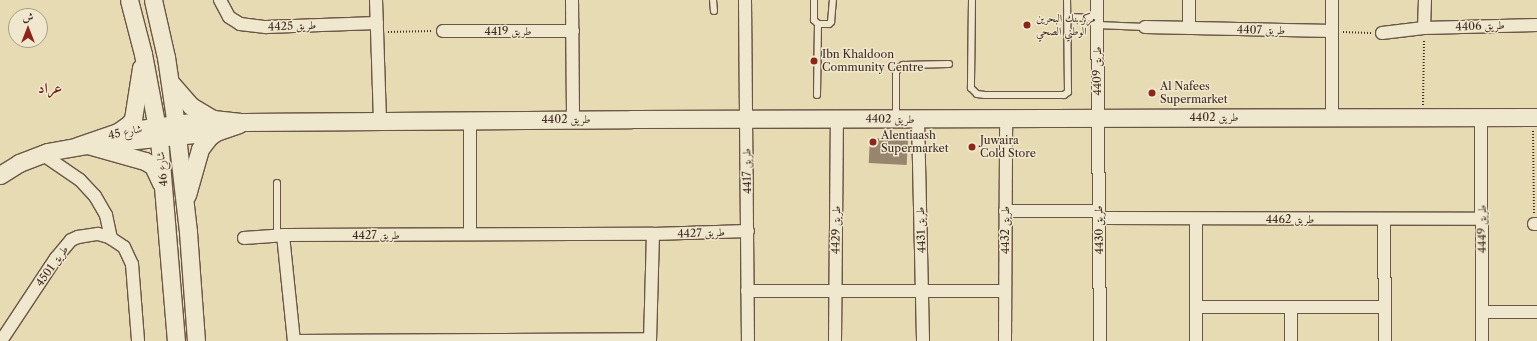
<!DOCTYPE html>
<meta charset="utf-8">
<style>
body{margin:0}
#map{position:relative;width:1537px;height:341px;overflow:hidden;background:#e7dbb3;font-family:"Libre Caslon Text",Amiri,serif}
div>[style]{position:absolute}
.building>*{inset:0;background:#97866d;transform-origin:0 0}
.path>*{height:2px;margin-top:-1px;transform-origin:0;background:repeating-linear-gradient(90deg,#412a21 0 1px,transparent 0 3px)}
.roads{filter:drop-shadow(1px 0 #6a5646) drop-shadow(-1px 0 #6a5646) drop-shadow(0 1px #6a5646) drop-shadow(0 -1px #6a5646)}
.lane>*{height:6px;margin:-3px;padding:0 3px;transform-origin:3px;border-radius:3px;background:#efe8ce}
.street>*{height:12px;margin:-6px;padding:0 6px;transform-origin:6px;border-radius:6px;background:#efe8ce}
.secondary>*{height:17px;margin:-8.5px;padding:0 8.5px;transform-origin:8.5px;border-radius:8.5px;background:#efe8ce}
.dots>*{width:11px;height:11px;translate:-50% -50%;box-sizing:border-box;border:2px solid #efe8ce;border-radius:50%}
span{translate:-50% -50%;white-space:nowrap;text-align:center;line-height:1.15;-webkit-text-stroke:3px #efe8ce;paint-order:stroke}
.poi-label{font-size:11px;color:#412a21}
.left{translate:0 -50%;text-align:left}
.street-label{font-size:11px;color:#412a21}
.district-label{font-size:15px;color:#7a1f14;font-weight:700}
.north{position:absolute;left:8px;top:8px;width:40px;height:40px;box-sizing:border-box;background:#efe8ce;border:1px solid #a99c89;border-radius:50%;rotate:0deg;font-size:11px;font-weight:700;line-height:16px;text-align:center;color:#412a21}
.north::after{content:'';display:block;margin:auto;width:14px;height:18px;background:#8f2418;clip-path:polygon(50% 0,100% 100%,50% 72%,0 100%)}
</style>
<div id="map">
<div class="building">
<div style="left:870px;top:138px;width:38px;height:25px;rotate:3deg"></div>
</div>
<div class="path">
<div style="left:388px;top:32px;width:45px;rotate:-1.3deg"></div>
<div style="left:1343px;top:32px;width:28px;rotate:2deg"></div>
<div style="left:1423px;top:105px;width:66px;rotate:-89.1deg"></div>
<div style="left:1533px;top:131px;width:83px;rotate:89.3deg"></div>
</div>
<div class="roads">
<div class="lane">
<div style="left:713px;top:0;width:11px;rotate:85deg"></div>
<div style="left:814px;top:0;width:20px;rotate:90deg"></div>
<div style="left:814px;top:20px;width:6px;rotate:45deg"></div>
<div style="left:818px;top:24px;width:11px"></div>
<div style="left:829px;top:24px;width:3px;rotate:-45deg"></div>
<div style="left:831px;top:22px;width:22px;rotate:-85deg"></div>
<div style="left:972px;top:0;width:88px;rotate:90.7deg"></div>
<div style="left:971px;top:88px;width:8px;rotate:45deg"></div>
<div style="left:977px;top:94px;width:8px;rotate:7deg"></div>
<div style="left:985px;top:95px;width:79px"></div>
<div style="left:1064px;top:95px;width:5px;rotate:-37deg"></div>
<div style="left:1068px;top:92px;width:92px;rotate:-90.6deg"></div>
<div style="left:1067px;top:17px;width:30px;rotate:2deg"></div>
<div style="left:1097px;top:25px;width:48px;rotate:2.4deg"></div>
<div style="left:817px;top:95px;width:71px;rotate:-89.2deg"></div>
<div style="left:896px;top:117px;width:45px;rotate:-90deg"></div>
<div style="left:896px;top:72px;width:5px;rotate:-53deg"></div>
<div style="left:899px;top:68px;width:5px;rotate:-37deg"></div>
<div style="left:903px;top:65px;width:46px;rotate:-1.2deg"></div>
<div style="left:277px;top:183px;width:52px;rotate:90deg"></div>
</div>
<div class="street">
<div style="left:220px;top:0;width:19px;rotate:62deg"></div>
<div style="left:229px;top:17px;width:13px;rotate:32deg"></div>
<div style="left:240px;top:24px;width:26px;rotate:7deg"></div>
<div style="left:266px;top:27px;width:111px;rotate:-2.1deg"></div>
<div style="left:376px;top:0;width:121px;rotate:88.1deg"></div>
<div style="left:572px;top:0;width:119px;rotate:89.5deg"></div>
<div style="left:745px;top:0;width:341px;rotate:89.5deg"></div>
<div style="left:1097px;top:0;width:341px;rotate:89.5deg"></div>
<div style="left:1145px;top:27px;width:187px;rotate:1.2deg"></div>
<div style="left:1189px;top:28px;width:28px;rotate:-90deg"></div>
<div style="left:1424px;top:28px;width:28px;rotate:-88deg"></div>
<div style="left:443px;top:31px;width:130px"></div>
<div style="left:1382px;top:33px;width:42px;rotate:-6.8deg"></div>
<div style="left:1424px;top:28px;width:113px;rotate:-1.5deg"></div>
<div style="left:1332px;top:118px;width:118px;rotate:-90deg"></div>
<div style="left:1481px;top:118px;width:223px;rotate:89.7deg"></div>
<div style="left:918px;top:119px;width:222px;rotate:88.7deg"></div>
<div style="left:470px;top:120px;width:114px;rotate:90deg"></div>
<div style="left:42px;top:154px;width:46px;rotate:34.4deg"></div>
<div style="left:80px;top:180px;width:22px;rotate:47deg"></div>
<div style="left:95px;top:196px;width:22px;rotate:60deg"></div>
<div style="left:106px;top:215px;width:24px;rotate:78deg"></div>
<div style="left:1005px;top:211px;width:94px"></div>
<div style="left:1100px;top:218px;width:382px;rotate:0.1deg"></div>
<div style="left:1196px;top:219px;width:122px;rotate:90deg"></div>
<div style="left:1384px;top:219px;width:122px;rotate:89.5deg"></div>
<div style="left:1534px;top:224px;width:3px"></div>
<div style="left:283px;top:235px;width:107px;rotate:84.1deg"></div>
<div style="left:244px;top:238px;width:39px;rotate:-4deg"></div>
<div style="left:283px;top:235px;width:370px;rotate:-0.2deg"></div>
<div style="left:653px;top:234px;width:95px;rotate:-1.8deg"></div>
<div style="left:747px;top:291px;width:258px"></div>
<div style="left:1196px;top:307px;width:189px"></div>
<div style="left:1291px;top:307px;width:34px;rotate:90deg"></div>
<div style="left:1483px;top:312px;width:54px"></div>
<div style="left:1px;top:341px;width:100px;rotate:-56.5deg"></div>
<div style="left:56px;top:258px;width:23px;rotate:-50deg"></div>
<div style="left:71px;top:240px;width:8px;rotate:-23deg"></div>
<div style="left:78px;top:237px;width:20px;rotate:-9deg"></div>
<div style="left:98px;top:234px;width:11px;rotate:15deg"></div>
<div style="left:109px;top:237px;width:18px;rotate:34deg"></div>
<div style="left:124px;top:247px;width:19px;rotate:65deg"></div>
<div style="left:132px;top:264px;width:77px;rotate:85.5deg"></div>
<div style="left:300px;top:341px;width:350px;rotate:-0.3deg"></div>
<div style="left:650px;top:341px;width:107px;rotate:-88.4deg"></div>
<div style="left:835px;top:341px;width:222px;rotate:-89.5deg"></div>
<div style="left:1005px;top:341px;width:222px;rotate:-89.7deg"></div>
</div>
<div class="secondary">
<div style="left:129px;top:0;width:56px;rotate:75.5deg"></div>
<div style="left:143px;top:54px;width:86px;rotate:79.3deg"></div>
<div style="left:159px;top:139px;width:203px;rotate:85.2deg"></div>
<div style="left:153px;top:0;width:58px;rotate:77.2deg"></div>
<div style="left:166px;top:57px;width:63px;rotate:81.7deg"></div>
<div style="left:175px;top:119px;width:114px;rotate:83.4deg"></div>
<div style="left:188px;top:232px;width:109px;rotate:85.8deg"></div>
<div style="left:170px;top:82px;width:32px;rotate:49deg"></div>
<div style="left:191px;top:106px;width:26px;rotate:31deg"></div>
<div style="left:118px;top:132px;width:14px;rotate:-36deg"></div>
<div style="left:129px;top:124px;width:6px;rotate:-51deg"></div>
<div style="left:133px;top:119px;width:52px;rotate:-81.1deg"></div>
<div style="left:117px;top:142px;width:100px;rotate:-5.8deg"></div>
<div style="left:216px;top:132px;width:24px;rotate:-19deg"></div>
<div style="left:88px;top:145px;width:59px;rotate:15.7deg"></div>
<div style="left:145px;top:161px;width:9px;rotate:32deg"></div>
<div style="left:153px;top:166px;width:19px;rotate:65deg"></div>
<div style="left:77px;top:146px;width:43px;rotate:-18.9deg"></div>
<div style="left:118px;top:132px;width:96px;rotate:-7.8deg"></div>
<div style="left:213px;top:119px;width:30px;rotate:6deg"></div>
<div style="left:243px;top:122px;width:388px;rotate:-0.4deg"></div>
<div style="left:631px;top:119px;width:906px;rotate:-0.13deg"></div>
<div style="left:0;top:175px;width:22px;rotate:-32deg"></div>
<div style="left:19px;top:163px;width:30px;rotate:-21deg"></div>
<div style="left:47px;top:152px;width:41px;rotate:-9.9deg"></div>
<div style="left:187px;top:195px;width:48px;rotate:-74.2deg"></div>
<div style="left:200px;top:149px;width:15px;rotate:-53deg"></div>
<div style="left:209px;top:137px;width:9px;rotate:-36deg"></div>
</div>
</div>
<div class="dots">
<div style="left:1027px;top:25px;background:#8f2418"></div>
<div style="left:814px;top:61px;background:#8f2418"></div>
<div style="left:1152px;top:93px;background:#8f2418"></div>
<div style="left:873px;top:142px;background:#8f2418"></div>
<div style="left:972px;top:147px;background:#8f2418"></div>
</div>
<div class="poi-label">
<span class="left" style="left:1036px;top:25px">مركز بنك البحرين<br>الوطني الصحي</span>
<span class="left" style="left:822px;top:61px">Ibn Khaldoon<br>Community Centre</span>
<span class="left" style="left:1160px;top:93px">Al Nafees<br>Supermarket</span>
<span class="left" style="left:881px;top:142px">Alentiaash<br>Supermarket</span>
<span class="left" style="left:980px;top:147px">Juwaira<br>Cold Store</span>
</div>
<div class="street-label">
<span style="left:292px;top:26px;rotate:-2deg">طريق 4425</span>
<span style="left:1480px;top:26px;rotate:-2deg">طريق 4406</span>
<span style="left:1261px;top:30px;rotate:1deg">طريق 4407</span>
<span style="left:508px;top:31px">طريق 4419</span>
<span style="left:1097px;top:71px;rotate:-90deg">طريق 4409</span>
<span style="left:1214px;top:117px">طريق 4402</span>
<span style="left:566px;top:119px">طريق 4402</span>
<span style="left:890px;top:119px;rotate:1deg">طريق 4402</span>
<span style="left:125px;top:132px;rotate:-12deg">شارع 45</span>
<span style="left:162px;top:169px;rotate:-96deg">شارع 46</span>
<span style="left:747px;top:171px;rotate:-91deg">طريق 4417</span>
<span style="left:1290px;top:219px">طريق 4462</span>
<span style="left:1482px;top:229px;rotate:-90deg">طريق 4449</span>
<span style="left:836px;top:230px;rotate:-89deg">طريق 4429</span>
<span style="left:921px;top:230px;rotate:-92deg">طريق 4431</span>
<span style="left:1005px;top:230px;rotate:-90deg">طريق 4432</span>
<span style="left:1099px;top:230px;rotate:-91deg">طريق 4430</span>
<span style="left:701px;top:233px;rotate:-2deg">طريق 4427</span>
<span style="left:376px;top:235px">طريق 4427</span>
<span style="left:52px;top:266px;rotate:-54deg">طريق 4501</span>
</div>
<div class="district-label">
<span style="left:50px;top:88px">عراد</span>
</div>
<div class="north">ش</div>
</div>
